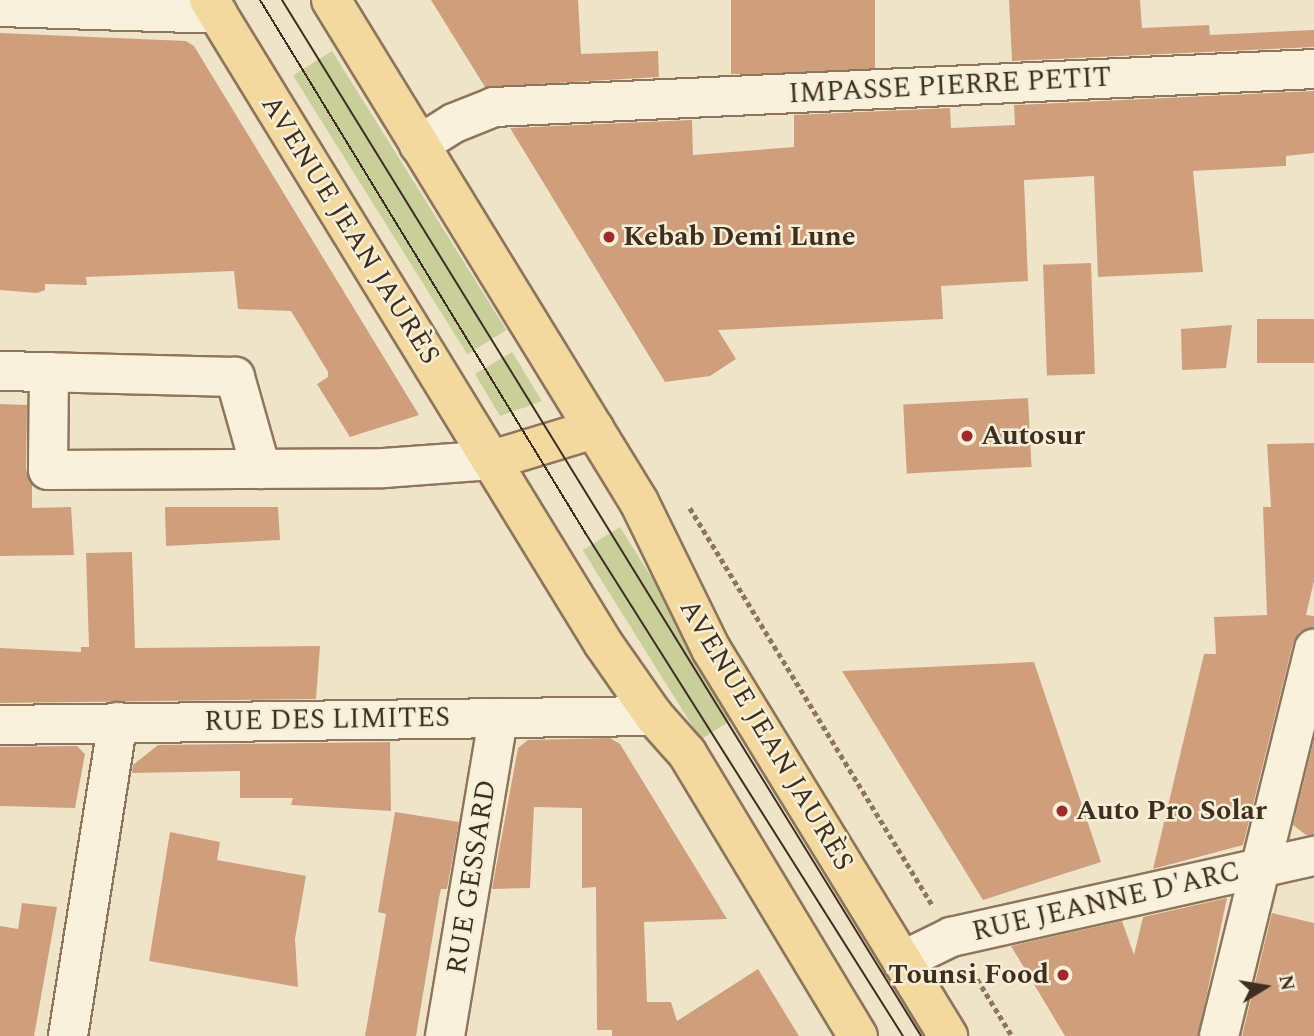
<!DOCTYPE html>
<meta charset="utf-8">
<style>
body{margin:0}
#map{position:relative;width:1314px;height:1036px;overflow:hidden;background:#f0e4c8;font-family:Spectral,serif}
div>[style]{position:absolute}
.green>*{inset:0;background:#c9cf9b;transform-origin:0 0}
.building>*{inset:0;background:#cf9f7d;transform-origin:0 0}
.path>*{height:4.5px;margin-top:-2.25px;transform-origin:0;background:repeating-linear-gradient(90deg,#8d765c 0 5px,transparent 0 8.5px)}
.roads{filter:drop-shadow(2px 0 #8d765c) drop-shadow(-2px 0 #8d765c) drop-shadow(0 2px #8d765c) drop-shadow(0 -2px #8d765c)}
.minor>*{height:38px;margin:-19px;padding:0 19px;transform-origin:19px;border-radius:19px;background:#faf1dc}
.major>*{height:38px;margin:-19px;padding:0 19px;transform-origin:19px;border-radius:19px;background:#f3d9a0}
.tram>*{height:2px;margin:-1px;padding:0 1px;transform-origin:1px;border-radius:1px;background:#3d2e20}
.dots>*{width:19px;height:19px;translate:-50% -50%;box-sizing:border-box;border:4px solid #f7eed8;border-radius:50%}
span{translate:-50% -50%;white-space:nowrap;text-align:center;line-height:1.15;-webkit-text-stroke:5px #f7eed8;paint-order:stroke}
.street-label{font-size:28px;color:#3d2e20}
.poi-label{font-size:28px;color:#3d2e20;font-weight:700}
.left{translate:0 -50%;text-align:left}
.right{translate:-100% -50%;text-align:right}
.north{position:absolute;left:1230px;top:952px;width:70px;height:70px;-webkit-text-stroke:5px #f7eed8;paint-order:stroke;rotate:79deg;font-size:19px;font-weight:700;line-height:28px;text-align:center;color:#3d2e20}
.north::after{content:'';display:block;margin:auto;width:24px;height:32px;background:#3d2e20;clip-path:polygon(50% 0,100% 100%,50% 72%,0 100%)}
</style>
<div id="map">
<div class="green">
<div style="left:332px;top:51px;width:329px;height:46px;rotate:58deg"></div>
<div style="clip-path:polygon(512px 352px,542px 401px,500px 416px,475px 374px)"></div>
<div style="left:620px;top:527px;width:223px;height:44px;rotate:58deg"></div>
</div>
<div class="building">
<div style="clip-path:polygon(431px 0,578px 0,581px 54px,658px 51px,659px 77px,485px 87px)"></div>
<div style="left:731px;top:0;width:144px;height:74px"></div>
<div style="clip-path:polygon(1009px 0,1140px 0,1142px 28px,1209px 25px,1210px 35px,1314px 30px,1314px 47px,1012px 61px)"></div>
<div style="clip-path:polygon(0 33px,186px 41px,194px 46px,419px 415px,350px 437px,317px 384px,328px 377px,328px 372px,291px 311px,238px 309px,234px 271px,86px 277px,87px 285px,45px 284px,45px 290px,37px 293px,0 290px)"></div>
<div style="clip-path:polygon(1314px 91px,1314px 153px,1286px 156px,1286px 166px,1193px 171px,1203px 272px,1098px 277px,1094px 176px,1024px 180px,1028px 281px,941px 286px,943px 319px,718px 330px,736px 359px,710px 376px,665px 382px,510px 128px,692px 120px,693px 155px,794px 147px,794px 115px,950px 108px,951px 128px,1015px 125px,1014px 105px)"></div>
<div style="left:1091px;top:263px;width:111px;height:48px;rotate:88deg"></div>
<div style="left:1314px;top:319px;width:44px;height:57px;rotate:90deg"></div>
<div style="clip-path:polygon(1232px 325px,1226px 368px,1182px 370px,1181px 329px)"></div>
<div style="left:1028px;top:398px;width:69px;height:125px;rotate:87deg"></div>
<div style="clip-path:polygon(0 404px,27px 405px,26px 470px,32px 484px,32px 508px,71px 507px,74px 555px,0 556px)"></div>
<div style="clip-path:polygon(1314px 443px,1314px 581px,1306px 615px,1314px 616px,1314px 627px,1299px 632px,1293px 643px,1243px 845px,1153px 869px,1204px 654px,1216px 654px,1214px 617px,1267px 615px,1263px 507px,1271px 507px,1267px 444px)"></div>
<div style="clip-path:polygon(165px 507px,278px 507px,280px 540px,166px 546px)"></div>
<div style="clip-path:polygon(132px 552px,135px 648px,320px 646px,316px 699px,0 703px,0 648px,81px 652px,81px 647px,89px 647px,86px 553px)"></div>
<div style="clip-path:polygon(1034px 662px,1101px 862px,983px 900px,842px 671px)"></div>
<div style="clip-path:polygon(610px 738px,620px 744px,727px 919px,644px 922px,647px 1002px,671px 1002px,677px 1021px,758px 969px,799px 1036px,612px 1036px,612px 1030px,597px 1030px,596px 887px,582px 888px,582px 808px,534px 807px,530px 888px,492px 889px,518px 748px,528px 740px)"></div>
<div style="clip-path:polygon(1314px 740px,1314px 835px,1306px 835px,1293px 825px)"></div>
<div style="clip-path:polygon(390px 742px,391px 811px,291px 805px,293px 798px,240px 798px,240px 771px,132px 773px,133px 765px,158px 745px)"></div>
<div style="clip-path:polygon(77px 746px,85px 754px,75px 808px,0 806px,0 747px)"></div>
<div style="clip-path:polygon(395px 812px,459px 822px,447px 889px,441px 889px,439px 898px,416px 1036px,365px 1036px,386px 914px,378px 912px)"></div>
<div style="clip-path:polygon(170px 832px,220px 842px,217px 860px,306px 876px,295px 939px,298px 987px,149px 961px)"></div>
<div style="clip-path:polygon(1227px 898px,1198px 1036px,1065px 1036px,1011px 946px,1122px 921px,1134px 955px,1143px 917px)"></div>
<div style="clip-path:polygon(22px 903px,57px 907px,34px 1036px,0 1036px,0 926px,18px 929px)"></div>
<div style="clip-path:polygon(1272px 913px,1314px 923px,1314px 1036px,1242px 1036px)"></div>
</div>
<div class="path">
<div style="left:690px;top:508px;width:464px;rotate:58.6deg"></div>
<div style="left:973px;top:972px;width:75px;rotate:58.6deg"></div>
</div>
<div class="roads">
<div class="minor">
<div style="left:0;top:7px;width:218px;rotate:1.8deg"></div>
<div style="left:419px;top:145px;width:41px;rotate:-32.2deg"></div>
<div style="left:454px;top:123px;width:43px;rotate:-21.8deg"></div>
<div style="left:494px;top:107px;width:821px;rotate:-2.65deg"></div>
<div style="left:0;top:371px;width:49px;rotate:1.2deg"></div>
<div style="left:261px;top:469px;width:96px;rotate:-105.8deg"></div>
<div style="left:235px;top:377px;width:186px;rotate:-178.5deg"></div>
<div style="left:49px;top:372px;width:98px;rotate:90.6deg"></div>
<div style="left:48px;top:470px;width:336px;rotate:-0.3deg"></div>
<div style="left:384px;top:468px;width:108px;rotate:-4.2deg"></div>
<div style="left:0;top:725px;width:654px;rotate:-0.79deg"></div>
<div style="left:902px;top:961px;width:55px;rotate:-26.1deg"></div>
<div style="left:951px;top:937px;width:372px;rotate:-12.6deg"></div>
<div style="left:68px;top:1036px;width:318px;rotate:-81deg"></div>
<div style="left:445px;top:1036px;width:322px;rotate:-80.5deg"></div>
<div style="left:1219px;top:1036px;width:399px;rotate:-76.2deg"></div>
</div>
<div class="major">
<div style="left:209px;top:0;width:754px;rotate:58.5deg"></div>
<div style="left:603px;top:643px;width:89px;rotate:55.1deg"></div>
<div style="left:654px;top:716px;width:50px;rotate:48.3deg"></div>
<div style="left:687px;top:753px;width:331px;rotate:58.9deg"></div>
<div style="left:331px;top:0;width:589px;rotate:58.47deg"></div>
<div style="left:639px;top:502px;width:164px;rotate:63.9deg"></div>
<div style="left:711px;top:649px;width:454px;rotate:58.5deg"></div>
<div style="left:492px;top:460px;width:107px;rotate:-16.9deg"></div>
</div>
</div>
<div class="tram">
<div style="left:260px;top:0;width:626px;rotate:58.6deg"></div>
<div style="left:586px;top:534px;width:594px;rotate:57.73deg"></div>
<div style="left:282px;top:0;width:1217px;rotate:58.33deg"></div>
</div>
<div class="dots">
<div style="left:609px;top:237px;background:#9e2a2b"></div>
<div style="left:967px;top:436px;background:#9e2a2b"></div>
<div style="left:1062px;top:811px;background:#9e2a2b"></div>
<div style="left:1063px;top:975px;background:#9e2a2b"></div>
</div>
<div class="street-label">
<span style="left:950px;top:86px;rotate:-3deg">IMPASSE PIERRE PETIT</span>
<span style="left:350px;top:230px;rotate:58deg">AVENUE JEAN JAURÈS</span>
<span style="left:327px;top:720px;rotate:-1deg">RUE DES LIMITES</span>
<span style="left:766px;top:735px;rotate:59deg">AVENUE JEAN JAURÈS</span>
<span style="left:472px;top:877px;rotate:-81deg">RUE GESSARD</span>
<span style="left:1106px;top:902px;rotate:-13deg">RUE JEANNE D'ARC</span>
</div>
<div class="poi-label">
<span class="left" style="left:623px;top:237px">Kebab Demi Lune</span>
<span class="left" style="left:981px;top:436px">Autosur</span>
<span class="left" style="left:1076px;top:811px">Auto Pro Solar</span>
<span class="right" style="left:1049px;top:975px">Tounsi Food</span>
</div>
<div class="north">N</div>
</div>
